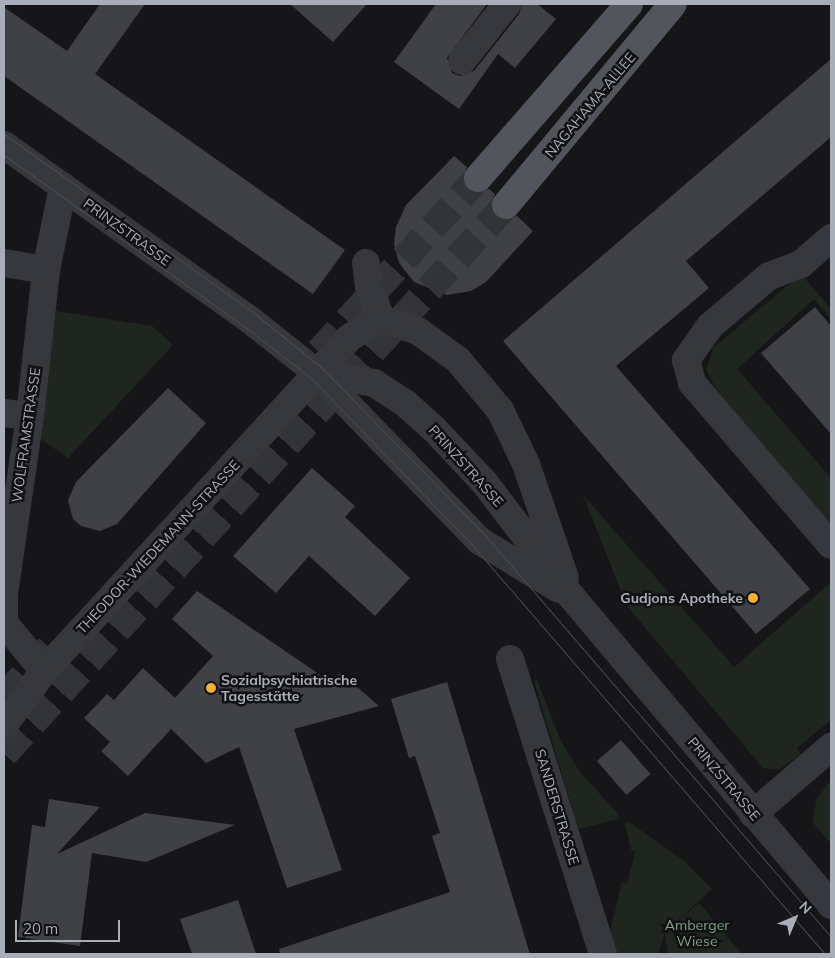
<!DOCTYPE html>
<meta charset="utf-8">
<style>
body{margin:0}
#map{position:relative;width:835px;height:958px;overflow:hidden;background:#161618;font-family:Mulish,sans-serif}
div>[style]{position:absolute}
.green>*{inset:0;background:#1e261f}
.building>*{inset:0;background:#404145;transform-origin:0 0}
.major-tunnel>*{height:28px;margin-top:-14px;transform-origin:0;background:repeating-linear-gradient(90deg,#333438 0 28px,transparent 0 42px)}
.minor>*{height:28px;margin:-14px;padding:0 14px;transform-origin:14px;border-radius:14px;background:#37383d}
.major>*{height:28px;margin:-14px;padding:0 14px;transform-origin:14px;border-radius:14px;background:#53555c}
.tram>*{height:1px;margin:-0.5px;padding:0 0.5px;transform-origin:0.5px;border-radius:0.5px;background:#4a4c52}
.dots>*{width:14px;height:14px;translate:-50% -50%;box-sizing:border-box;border:2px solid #111113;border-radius:50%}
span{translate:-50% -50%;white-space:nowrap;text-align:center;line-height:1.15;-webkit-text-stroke:5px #111113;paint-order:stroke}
.street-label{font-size:14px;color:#a8adb8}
.poi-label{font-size:14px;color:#a8adb8;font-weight:700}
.right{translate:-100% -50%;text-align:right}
.left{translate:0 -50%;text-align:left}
.park-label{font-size:14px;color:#7fa381}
.frame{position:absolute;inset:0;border:5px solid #a8adb8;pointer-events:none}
.north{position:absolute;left:770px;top:893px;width:50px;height:50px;-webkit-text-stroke:4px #111113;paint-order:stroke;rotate:45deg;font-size:14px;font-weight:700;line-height:20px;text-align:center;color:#a8adb8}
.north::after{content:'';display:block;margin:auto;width:18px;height:22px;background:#a8adb8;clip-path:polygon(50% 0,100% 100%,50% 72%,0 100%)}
.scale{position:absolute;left:15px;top:920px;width:105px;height:22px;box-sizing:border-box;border:2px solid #a8adb8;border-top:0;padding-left:6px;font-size:15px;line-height:18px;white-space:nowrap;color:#a8adb8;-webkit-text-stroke:4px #111113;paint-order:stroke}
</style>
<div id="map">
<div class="green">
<div style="clip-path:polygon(801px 274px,831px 309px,831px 319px,814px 299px,737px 369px,831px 478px,831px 524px,717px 391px,706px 369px,713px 348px)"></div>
<div style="clip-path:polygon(56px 311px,152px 326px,173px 345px,68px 458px,39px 438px)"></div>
<div style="clip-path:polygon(583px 495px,734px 667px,831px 582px,831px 720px,797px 748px,801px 754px,778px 770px,763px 768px,627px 606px)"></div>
<div style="clip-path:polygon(537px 680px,560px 739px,579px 771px,619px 815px,615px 820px,578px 829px,534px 681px)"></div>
<div style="clip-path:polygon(830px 781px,831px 782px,831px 844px,813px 823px,816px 800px)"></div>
<div style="clip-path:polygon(629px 822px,684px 861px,712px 889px,672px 926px,699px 903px,742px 954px,668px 954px,665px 933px,658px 954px,616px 954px,610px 931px,622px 882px,627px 884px,635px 852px,631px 850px,625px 824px)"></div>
</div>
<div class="building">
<div style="clip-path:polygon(100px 4px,145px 4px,95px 74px,345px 250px,313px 294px,4px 76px,4px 7px,67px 51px)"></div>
<div style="clip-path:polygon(290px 4px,367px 4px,333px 42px)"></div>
<div style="clip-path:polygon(436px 4px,487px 4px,447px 58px,452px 73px,460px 76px,474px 71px,519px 14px,522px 4px,537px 4px,556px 19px,515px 68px,498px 54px,459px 109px,394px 62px)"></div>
<div style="clip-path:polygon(831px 59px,831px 137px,686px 261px,709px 288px,616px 366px,810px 589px,756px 634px,503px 341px)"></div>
<div style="clip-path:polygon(454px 156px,467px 167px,463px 176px,467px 189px,476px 193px,489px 189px,495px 194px,491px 203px,496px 217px,504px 220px,517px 216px,533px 231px,486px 282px,471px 291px,447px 295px,414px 282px,399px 263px,394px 244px,396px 227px,406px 205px)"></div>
<div style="clip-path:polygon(815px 307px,831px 326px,831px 434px,761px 353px)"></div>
<div style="clip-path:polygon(168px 388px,206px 423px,117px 524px,100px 531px,81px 526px,73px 519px,68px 500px,76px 482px)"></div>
<div style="clip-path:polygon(312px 468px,355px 506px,345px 517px,410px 578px,375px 616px,309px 556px,276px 593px,233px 556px)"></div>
<div style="clip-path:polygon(197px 591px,332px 683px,340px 672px,379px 706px,294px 729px,342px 870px,287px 888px,239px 747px,206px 763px,171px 729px,128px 776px,101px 751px,110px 742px,84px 718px,107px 694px,114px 700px,143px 668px,175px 698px,213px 656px,172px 619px)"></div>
<div style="clip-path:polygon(447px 682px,530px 954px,280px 954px,279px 949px,450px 892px,432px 836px,440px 833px,415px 756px,409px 758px,391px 699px)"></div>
<div style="left:621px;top:740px;width:45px;height:32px;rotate:49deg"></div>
<div style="clip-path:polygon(49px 799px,100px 807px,57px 854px,145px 813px,235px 825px,146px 862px,92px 853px,80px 946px,18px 937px,32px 825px,45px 827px)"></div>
<div style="clip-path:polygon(238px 900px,256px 954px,192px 954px,180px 919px)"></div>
</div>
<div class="major-tunnel">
<div style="left:319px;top:352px;width:236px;rotate:-47.6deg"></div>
<div style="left:4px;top:697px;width:67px;rotate:-47.4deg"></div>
<div style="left:4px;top:754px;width:744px;rotate:-47.56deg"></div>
</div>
<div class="minor">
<div style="left:462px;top:61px;width:73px;rotate:-51.7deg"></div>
<div style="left:4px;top:145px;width:301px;rotate:35.4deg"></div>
<div style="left:249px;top:319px;width:87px;rotate:38.5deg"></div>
<div style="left:317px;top:373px;width:58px;rotate:10deg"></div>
<div style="left:374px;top:383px;width:37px;rotate:33deg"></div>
<div style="left:405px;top:403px;width:39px;rotate:42deg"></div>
<div style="left:434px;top:429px;width:73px;rotate:46.7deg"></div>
<div style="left:484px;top:482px;width:143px;rotate:52.7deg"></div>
<div style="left:571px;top:596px;width:404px;rotate:49.9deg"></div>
<div style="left:831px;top:238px;width:40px;rotate:139deg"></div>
<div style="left:801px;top:264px;width:34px;rotate:159deg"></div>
<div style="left:769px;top:276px;width:77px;rotate:139.7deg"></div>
<div style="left:710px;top:326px;width:42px;rotate:125.2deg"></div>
<div style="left:686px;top:360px;width:24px;rotate:75deg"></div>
<div style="left:692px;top:383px;width:213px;rotate:49.4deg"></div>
<div style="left:4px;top:263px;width:43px;rotate:9.5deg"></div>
<div style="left:366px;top:263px;width:23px;rotate:83deg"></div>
<div style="left:369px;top:286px;width:35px;rotate:70deg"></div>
<div style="left:317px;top:373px;width:234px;rotate:45.9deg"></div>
<div style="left:480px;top:541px;width:92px;rotate:31.3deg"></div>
<div style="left:4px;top:413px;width:26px;rotate:7deg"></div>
<div style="left:510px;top:659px;width:309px;rotate:72.5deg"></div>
<div style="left:44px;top:671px;width:62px;rotate:-129.8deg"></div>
<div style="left:4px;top:623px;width:29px;rotate:-90deg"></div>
<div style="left:4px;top:594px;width:180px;rotate:-81.7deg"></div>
<div style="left:30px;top:416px;width:147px;rotate:-83.7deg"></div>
<div style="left:46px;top:270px;width:85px;rotate:-78.4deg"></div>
<div style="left:4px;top:725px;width:67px;rotate:-53.5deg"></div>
<div style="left:44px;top:671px;width:452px;rotate:-47.5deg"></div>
<div style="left:349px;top:338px;width:37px;rotate:-31deg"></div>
<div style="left:381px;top:319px;width:39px;rotate:18deg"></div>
<div style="left:418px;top:331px;width:49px;rotate:35.9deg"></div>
<div style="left:458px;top:360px;width:65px;rotate:50deg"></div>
<div style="left:500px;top:410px;width:60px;rotate:64.3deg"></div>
<div style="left:526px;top:464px;width:120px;rotate:71.1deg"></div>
<div style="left:753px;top:814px;width:103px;rotate:-40.7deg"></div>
</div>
<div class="major">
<div style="left:478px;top:178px;width:230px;rotate:-49deg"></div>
<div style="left:506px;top:205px;width:261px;rotate:-50.3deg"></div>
</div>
<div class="tram">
<div style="left:4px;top:134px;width:307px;rotate:35.6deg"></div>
<div style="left:254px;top:313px;width:87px;rotate:39deg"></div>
<div style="left:322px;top:368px;width:235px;rotate:45.7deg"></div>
<div style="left:486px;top:536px;width:529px;rotate:49.29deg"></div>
<div style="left:4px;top:155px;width:295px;rotate:35.5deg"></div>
<div style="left:244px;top:326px;width:86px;rotate:37.9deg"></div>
<div style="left:312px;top:379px;width:233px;rotate:46deg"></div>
<div style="left:474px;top:547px;width:537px;rotate:49.23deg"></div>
</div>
<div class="dots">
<div style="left:753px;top:598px;background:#f2b134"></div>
<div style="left:211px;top:688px;background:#f2b134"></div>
</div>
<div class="street-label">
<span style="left:590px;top:105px;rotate:-50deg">NAGAHAMA-ALLEE</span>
<span style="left:127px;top:232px;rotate:36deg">PRINZSTRASSE</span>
<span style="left:26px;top:435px;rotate:-82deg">WOLFRAMSTRASSE</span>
<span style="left:466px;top:466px;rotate:48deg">PRINZSTRASSE</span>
<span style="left:158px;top:547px;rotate:-47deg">THEODOR-WIEDEMANN-STRASSE</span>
<span style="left:724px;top:779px;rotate:50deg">PRINZSTRASSE</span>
<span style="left:557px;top:807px;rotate:73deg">SANDERSTRASSE</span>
</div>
<div class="poi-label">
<span class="right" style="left:743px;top:598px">Gudjons Apotheke</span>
<span class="left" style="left:221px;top:688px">Sozialpsychiatrische<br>Tagesstätte</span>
</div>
<div class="park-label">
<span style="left:697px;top:933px">Amberger<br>Wiese</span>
</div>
<div class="frame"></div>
<div class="north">N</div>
<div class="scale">20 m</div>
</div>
